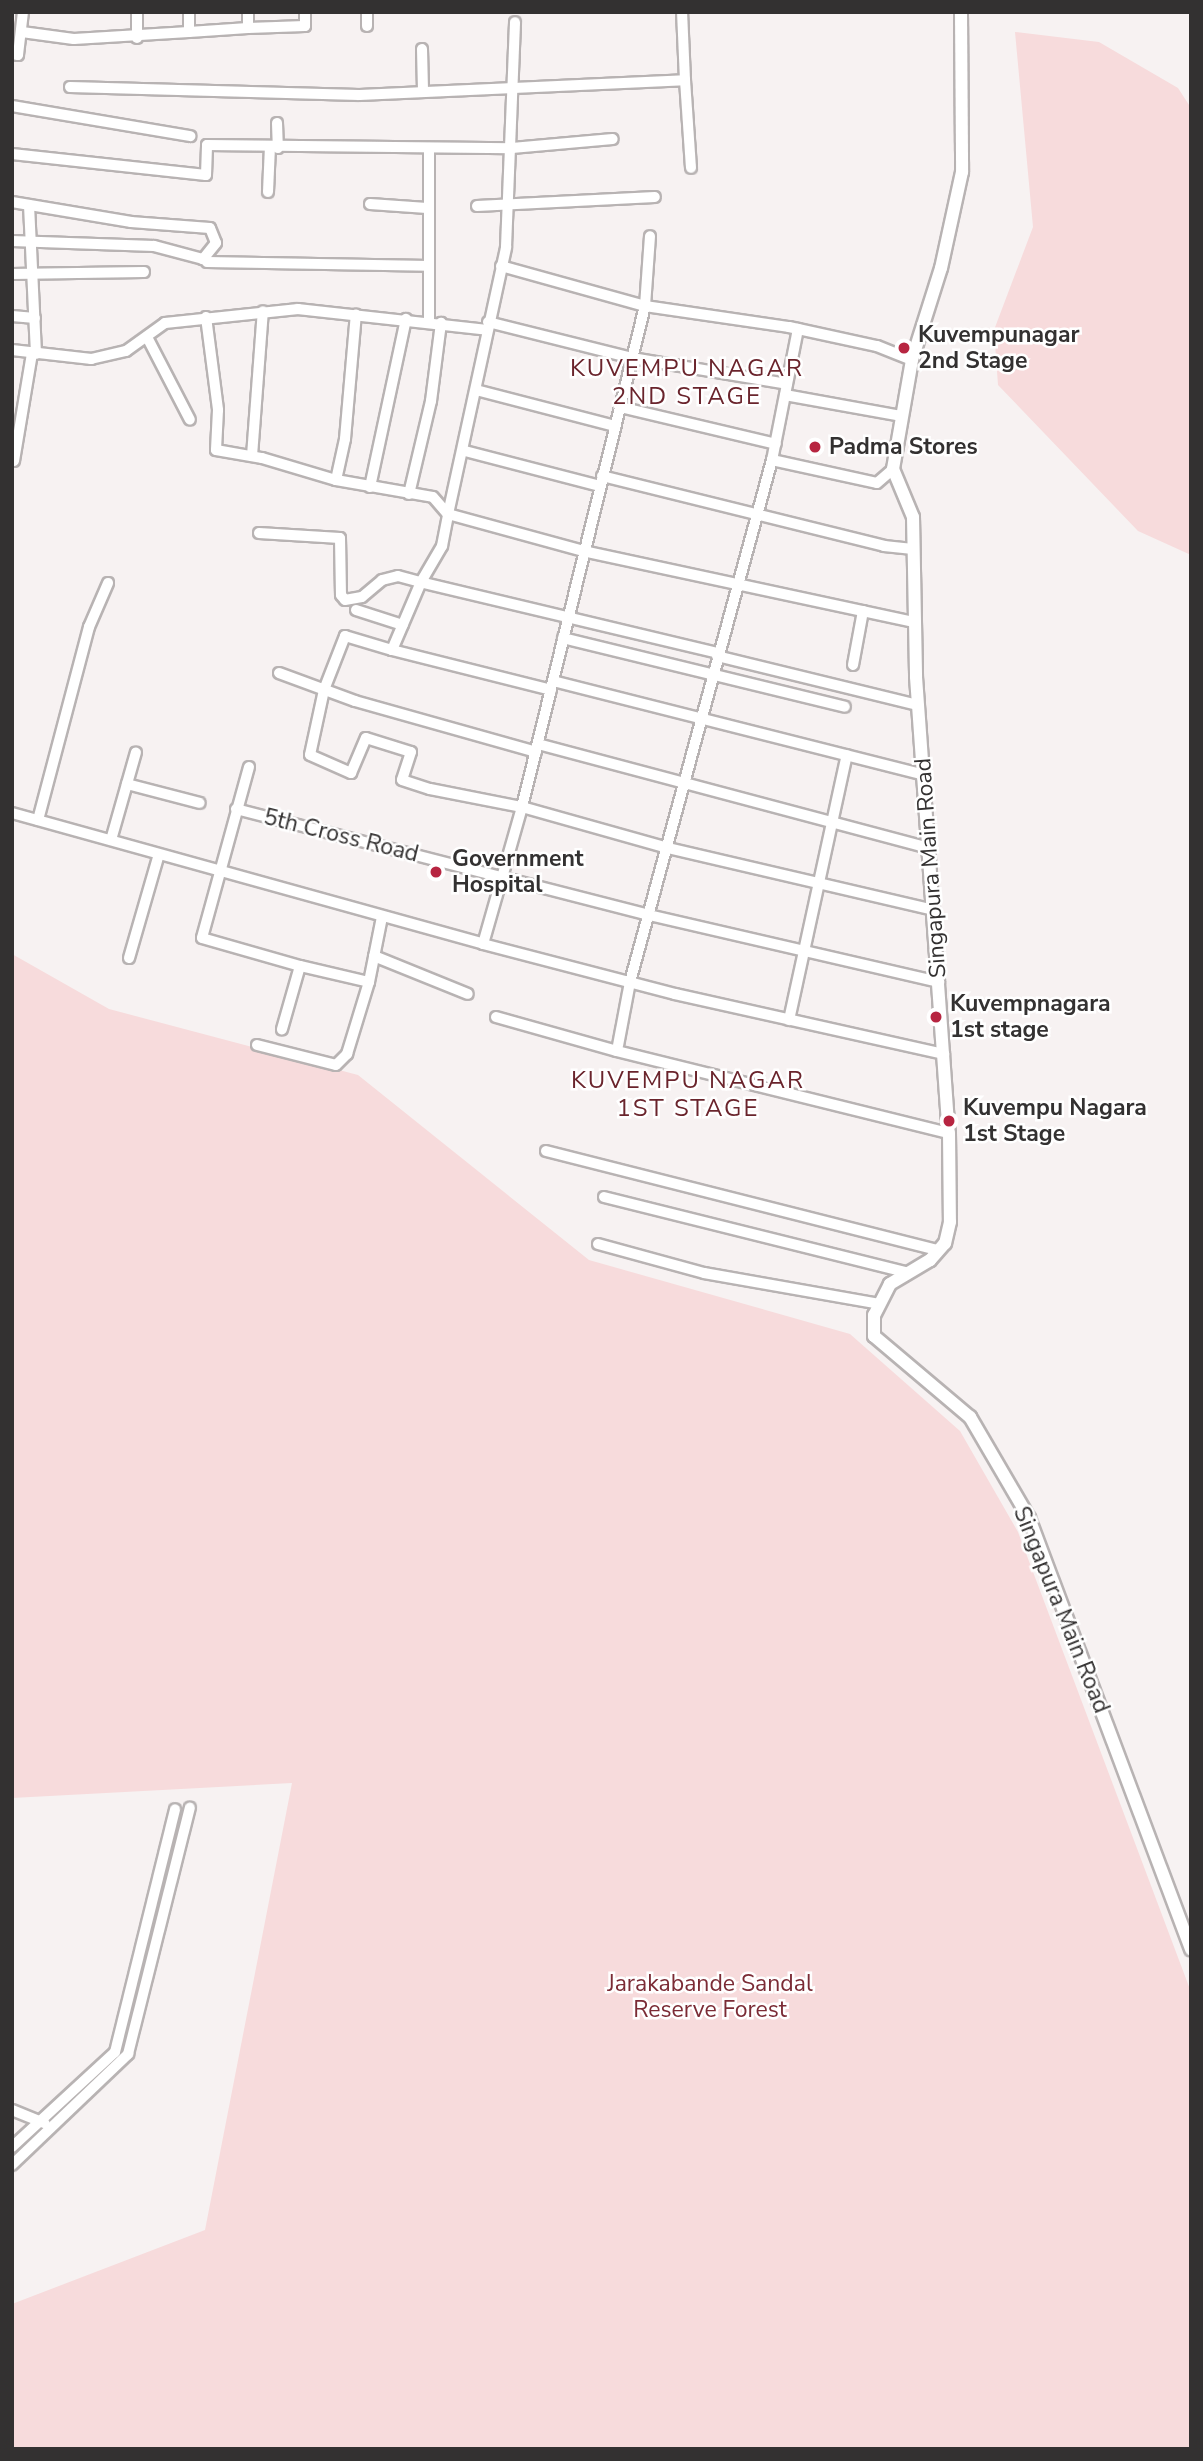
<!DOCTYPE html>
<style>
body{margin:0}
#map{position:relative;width:1203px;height:2461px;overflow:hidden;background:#f7f2f2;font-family:"Nunito Sans",sans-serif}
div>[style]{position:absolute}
.green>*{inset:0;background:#f7dbdc}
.roads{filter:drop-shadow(2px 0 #b8b3b3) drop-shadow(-2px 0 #b8b3b3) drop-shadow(0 2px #b8b3b3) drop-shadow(0 -2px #b8b3b3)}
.minor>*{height:10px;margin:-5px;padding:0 5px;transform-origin:5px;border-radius:5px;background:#fff}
.tertiary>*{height:12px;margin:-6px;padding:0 6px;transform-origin:6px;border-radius:6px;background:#fff}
.dots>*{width:19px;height:19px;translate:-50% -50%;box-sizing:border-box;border:4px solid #fff;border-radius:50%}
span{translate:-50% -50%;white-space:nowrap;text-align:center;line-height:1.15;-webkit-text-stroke:5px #fff;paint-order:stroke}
.poi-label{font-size:23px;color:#333131;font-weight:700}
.left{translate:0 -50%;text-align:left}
.street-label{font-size:23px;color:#333131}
.park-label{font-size:23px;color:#7b2b35}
.neighbourhood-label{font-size:24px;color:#6a242c;letter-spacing:2px}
.frame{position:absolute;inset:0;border:14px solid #333131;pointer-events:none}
</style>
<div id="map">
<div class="green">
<div style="clip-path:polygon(1015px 32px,1099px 42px,1178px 88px,1191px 108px,1191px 555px,1138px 531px,998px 385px,994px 330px,1033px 227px)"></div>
<div style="clip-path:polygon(12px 954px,109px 1009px,358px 1075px,589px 1260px,850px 1334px,960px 1431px,1018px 1532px,1191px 1992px,1191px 2449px,12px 2449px,12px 2304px,205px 2230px,292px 1783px,12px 1798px)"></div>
</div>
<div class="roads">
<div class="minor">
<div style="left:367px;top:12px;width:14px;rotate:90deg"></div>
<div style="left:248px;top:28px;width:57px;rotate:-2deg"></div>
<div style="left:305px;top:26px;width:14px;rotate:-90deg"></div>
<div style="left:22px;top:32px;width:52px;rotate:7.7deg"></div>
<div style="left:74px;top:39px;width:115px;rotate:-3.5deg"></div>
<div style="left:189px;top:32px;width:20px;rotate:-90deg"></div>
<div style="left:189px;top:32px;width:59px;rotate:-3.9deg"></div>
<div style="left:248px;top:28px;width:16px;rotate:-90deg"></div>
<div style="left:137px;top:38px;width:26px;rotate:-90deg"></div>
<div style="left:422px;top:49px;width:42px;rotate:88.6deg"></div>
<div style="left:12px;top:54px;width:6px;rotate:9deg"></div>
<div style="left:18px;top:55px;width:43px;rotate:-83.4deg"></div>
<div style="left:685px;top:80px;width:88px;rotate:86.1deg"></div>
<div style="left:70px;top:87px;width:289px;rotate:1.6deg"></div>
<div style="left:359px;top:95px;width:326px;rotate:-2.6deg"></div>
<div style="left:685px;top:80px;width:68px;rotate:-92.5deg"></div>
<div style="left:12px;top:106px;width:181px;rotate:9.6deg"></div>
<div style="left:277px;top:123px;width:25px;rotate:88deg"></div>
<div style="left:429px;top:149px;width:172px;rotate:90deg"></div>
<div style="left:12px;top:154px;width:195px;rotate:6.2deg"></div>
<div style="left:206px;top:175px;width:30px;rotate:-88deg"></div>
<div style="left:207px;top:145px;width:305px;rotate:0.6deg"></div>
<div style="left:512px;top:148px;width:101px;rotate:-5.1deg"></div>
<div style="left:268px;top:192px;width:45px;rotate:-87.5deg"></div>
<div style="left:12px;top:202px;width:121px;rotate:9.5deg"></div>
<div style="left:131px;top:222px;width:79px;rotate:4.3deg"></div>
<div style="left:210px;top:228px;width:16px;rotate:68deg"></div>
<div style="left:216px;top:243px;width:21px;rotate:129deg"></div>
<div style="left:203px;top:259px;width:51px;rotate:-165.1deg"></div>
<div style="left:154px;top:246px;width:142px;rotate:-178deg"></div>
<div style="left:370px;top:204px;width:57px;rotate:4deg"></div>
<div style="left:29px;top:205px;width:149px;rotate:87.3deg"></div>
<div style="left:477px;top:206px;width:178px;rotate:-2.9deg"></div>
<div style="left:207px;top:262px;width:222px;rotate:1deg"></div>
<div style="left:501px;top:266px;width:149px;rotate:15.5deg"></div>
<div style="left:645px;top:306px;width:70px;rotate:-85.9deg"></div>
<div style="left:12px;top:274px;width:132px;rotate:-0.9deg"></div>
<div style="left:12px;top:316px;width:23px;rotate:5deg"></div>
<div style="left:206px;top:317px;width:94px;rotate:82.6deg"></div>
<div style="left:218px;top:410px;width:40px;rotate:92.9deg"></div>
<div style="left:216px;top:450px;width:47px;rotate:9.9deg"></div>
<div style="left:262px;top:458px;width:77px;rotate:16.6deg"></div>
<div style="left:336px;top:480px;width:98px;rotate:9.9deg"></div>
<div style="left:433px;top:497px;width:23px;rotate:49deg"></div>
<div style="left:448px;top:514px;width:273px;rotate:-77.7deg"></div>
<div style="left:506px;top:247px;width:225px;rotate:-87.7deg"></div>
<div style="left:488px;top:322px;width:148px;rotate:14deg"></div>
<div style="left:632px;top:358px;width:157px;rotate:9.5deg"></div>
<div style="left:798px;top:329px;width:134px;rotate:101.2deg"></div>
<div style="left:772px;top:460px;width:541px;rotate:105.22deg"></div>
<div style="left:630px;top:982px;width:70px;rotate:100.7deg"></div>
<div style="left:617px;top:1051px;width:342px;rotate:13.9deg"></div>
<div style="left:147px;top:337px;width:93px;rotate:62.6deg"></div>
<div style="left:12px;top:350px;width:80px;rotate:6.5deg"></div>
<div style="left:91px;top:359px;width:36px;rotate:-13deg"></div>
<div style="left:126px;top:351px;width:48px;rotate:-35.7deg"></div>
<div style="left:165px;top:323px;width:134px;rotate:-6deg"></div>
<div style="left:298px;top:309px;width:190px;rotate:6.3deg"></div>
<div style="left:476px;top:390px;width:144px;rotate:14.5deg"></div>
<div style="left:785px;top:395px;width:119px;rotate:10.2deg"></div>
<div style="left:620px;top:407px;width:160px;rotate:13.3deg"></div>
<div style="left:465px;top:451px;width:139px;rotate:14.5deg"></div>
<div style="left:252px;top:456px;width:145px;rotate:-85.7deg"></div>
<div style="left:772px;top:460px;width:107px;rotate:12.4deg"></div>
<div style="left:877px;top:483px;width:21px;rotate:-41deg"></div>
<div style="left:14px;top:461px;width:109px;rotate:-80.5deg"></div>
<div style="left:602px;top:476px;width:291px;rotate:13.9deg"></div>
<div style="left:884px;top:546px;width:29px;rotate:6deg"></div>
<div style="left:336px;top:480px;width:42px;rotate:-77.6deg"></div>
<div style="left:345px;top:439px;width:125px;rotate:-85deg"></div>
<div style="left:370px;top:487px;width:172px;rotate:-77.9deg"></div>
<div style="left:409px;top:494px;width:96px;rotate:-76.7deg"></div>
<div style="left:431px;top:401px;width:79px;rotate:-82.7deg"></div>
<div style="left:259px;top:533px;width:81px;rotate:3.5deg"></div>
<div style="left:340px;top:538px;width:57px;rotate:89deg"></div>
<div style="left:341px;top:595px;width:6px;rotate:51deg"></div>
<div style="left:345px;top:600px;width:17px;rotate:-10deg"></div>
<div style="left:362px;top:597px;width:26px;rotate:-40deg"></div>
<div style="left:382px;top:580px;width:16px;rotate:-14deg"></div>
<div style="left:398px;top:576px;width:24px;rotate:15deg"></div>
<div style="left:421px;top:582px;width:74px;rotate:113.1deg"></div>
<div style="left:392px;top:650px;width:164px;rotate:14.1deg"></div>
<div style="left:356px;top:610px;width:49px;rotate:17.7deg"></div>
<div style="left:563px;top:638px;width:290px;rotate:13.7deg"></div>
<div style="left:392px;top:650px;width:49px;rotate:-163.4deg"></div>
<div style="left:345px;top:636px;width:58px;rotate:111.3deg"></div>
<div style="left:324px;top:690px;width:66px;rotate:102.2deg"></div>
<div style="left:310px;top:755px;width:45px;rotate:23.7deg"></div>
<div style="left:351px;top:773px;width:38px;rotate:-67deg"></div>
<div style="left:366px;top:738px;width:47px;rotate:17.3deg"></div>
<div style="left:411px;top:752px;width:29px;rotate:108deg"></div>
<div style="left:402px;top:780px;width:29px;rotate:18deg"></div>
<div style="left:430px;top:789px;width:94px;rotate:11.1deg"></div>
<div style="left:522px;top:807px;width:152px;rotate:15.7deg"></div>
<div style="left:668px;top:848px;width:273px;rotate:13.1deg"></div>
<div style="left:718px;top:653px;width:305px;rotate:-166.6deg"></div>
<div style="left:421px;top:582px;width:42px;rotate:-59.7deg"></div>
<div style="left:442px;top:546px;width:33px;rotate:-79deg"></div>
<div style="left:448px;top:514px;width:140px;rotate:15.3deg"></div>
<div style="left:583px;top:551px;width:340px;rotate:12.1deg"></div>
<div style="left:717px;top:656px;width:207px;rotate:13.7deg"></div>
<div style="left:853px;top:665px;width:55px;rotate:-79.5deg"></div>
<div style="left:279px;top:673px;width:81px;rotate:20.2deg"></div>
<div style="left:355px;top:701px;width:188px;rotate:15.7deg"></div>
<div style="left:553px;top:681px;width:383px;rotate:14.2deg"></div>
<div style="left:538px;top:744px;width:405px;rotate:14.9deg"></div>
<div style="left:249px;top:767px;width:177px;rotate:105.4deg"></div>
<div style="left:202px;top:938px;width:102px;rotate:15.9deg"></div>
<div style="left:300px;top:966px;width:66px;rotate:105.9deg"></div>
<div style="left:127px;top:784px;width:75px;rotate:14.6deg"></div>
<div style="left:236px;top:809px;width:426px;rotate:14.4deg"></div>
<div style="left:649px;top:915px;width:298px;rotate:13deg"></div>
<div style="left:12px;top:813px;width:489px;rotate:15.5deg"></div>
<div style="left:483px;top:944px;width:142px;rotate:-74.1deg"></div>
<div style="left:522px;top:807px;width:516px;rotate:-76.21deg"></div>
<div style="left:645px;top:306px;width:146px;rotate:8.3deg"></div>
<div style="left:789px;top:327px;width:90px;rotate:12.2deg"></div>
<div style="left:877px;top:346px;width:38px;rotate:22deg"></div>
<div style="left:38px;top:820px;width:200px;rotate:-75.2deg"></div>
<div style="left:89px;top:627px;width:48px;rotate:-66.6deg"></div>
<div style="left:111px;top:840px;width:91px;rotate:-74.1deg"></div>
<div style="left:483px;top:944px;width:198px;rotate:14.6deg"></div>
<div style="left:675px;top:994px;width:276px;rotate:12.6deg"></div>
<div style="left:374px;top:956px;width:101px;rotate:22deg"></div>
<div style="left:129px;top:958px;width:108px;rotate:-73.9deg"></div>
<div style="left:369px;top:982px;width:66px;rotate:-78.7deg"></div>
<div style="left:496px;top:1017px;width:126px;rotate:15.7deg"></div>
<div style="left:789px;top:1020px;width:271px;rotate:-77.7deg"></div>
<div style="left:257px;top:1045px;width:81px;rotate:14.2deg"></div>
<div style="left:336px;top:1065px;width:16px;rotate:-45deg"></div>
<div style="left:347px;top:1054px;width:75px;rotate:-73deg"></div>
<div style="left:369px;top:982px;width:71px;rotate:-166.9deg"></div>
<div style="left:546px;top:1151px;width:404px;rotate:14.2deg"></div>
<div style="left:604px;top:1197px;width:314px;rotate:14deg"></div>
<div style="left:598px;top:1244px;width:110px;rotate:15.3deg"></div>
<div style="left:704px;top:1273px;width:178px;rotate:10deg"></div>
<div style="left:12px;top:2110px;width:35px;rotate:22deg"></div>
<div style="left:12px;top:2147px;width:140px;rotate:-42.7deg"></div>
<div style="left:115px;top:2052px;width:250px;rotate:-76.1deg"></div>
<div style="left:12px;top:2165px;width:161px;rotate:-43.7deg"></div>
<div style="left:128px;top:2054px;width:254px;rotate:-75.9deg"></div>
</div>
<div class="tertiary">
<div style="left:961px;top:12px;width:160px;rotate:89.6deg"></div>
<div style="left:962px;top:172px;width:98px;rotate:102.3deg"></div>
<div style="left:941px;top:268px;width:96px;rotate:107.5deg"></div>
<div style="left:912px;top:360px;width:111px;rotate:99.9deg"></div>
<div style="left:893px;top:469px;width:52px;rotate:67.4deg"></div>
<div style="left:913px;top:517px;width:160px;rotate:88.9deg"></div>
<div style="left:916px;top:677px;width:457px;rotate:85.9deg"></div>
<div style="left:949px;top:1133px;width:89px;rotate:89.4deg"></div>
<div style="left:950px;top:1222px;width:22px;rotate:103deg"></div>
<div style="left:945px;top:1243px;width:23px;rotate:131deg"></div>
<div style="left:930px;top:1260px;width:47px;rotate:149deg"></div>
<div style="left:890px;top:1284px;width:35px;rotate:117deg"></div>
<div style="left:874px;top:1315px;width:21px;rotate:90deg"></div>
<div style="left:874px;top:1336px;width:126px;rotate:40.2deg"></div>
<div style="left:970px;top:1417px;width:117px;rotate:59.7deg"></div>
<div style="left:1029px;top:1518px;width:461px;rotate:69.4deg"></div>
</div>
</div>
<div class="dots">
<div style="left:904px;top:348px;background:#b72541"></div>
<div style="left:815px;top:447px;background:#b72541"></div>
<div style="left:436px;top:872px;background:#b72541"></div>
<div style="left:936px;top:1017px;background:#b72541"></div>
<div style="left:949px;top:1121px;background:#b72541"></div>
</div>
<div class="poi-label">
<span class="left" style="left:918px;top:348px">Kuvempunagar<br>2nd Stage</span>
<span class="left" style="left:829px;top:447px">Padma Stores</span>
<span class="left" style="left:452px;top:872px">Government<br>Hospital</span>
<span class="left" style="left:950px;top:1017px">Kuvempnagara<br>1st stage</span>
<span class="left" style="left:963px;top:1121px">Kuvempu Nagara<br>1st Stage</span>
</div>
<div class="street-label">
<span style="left:341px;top:836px;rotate:14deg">5th Cross Road</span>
<span style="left:931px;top:868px;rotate:-94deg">Singapura Main Road</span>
<span style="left:1061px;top:1610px;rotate:68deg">Singapura Main Road</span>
</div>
<div class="park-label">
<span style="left:710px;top:1997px">Jarakabande Sandal<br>Reserve Forest</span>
</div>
<div class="neighbourhood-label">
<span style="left:687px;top:383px">KUVEMPU NAGAR<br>2ND STAGE</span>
<span style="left:688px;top:1095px">KUVEMPU NAGAR<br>1ST STAGE</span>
</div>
<div class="frame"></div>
</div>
